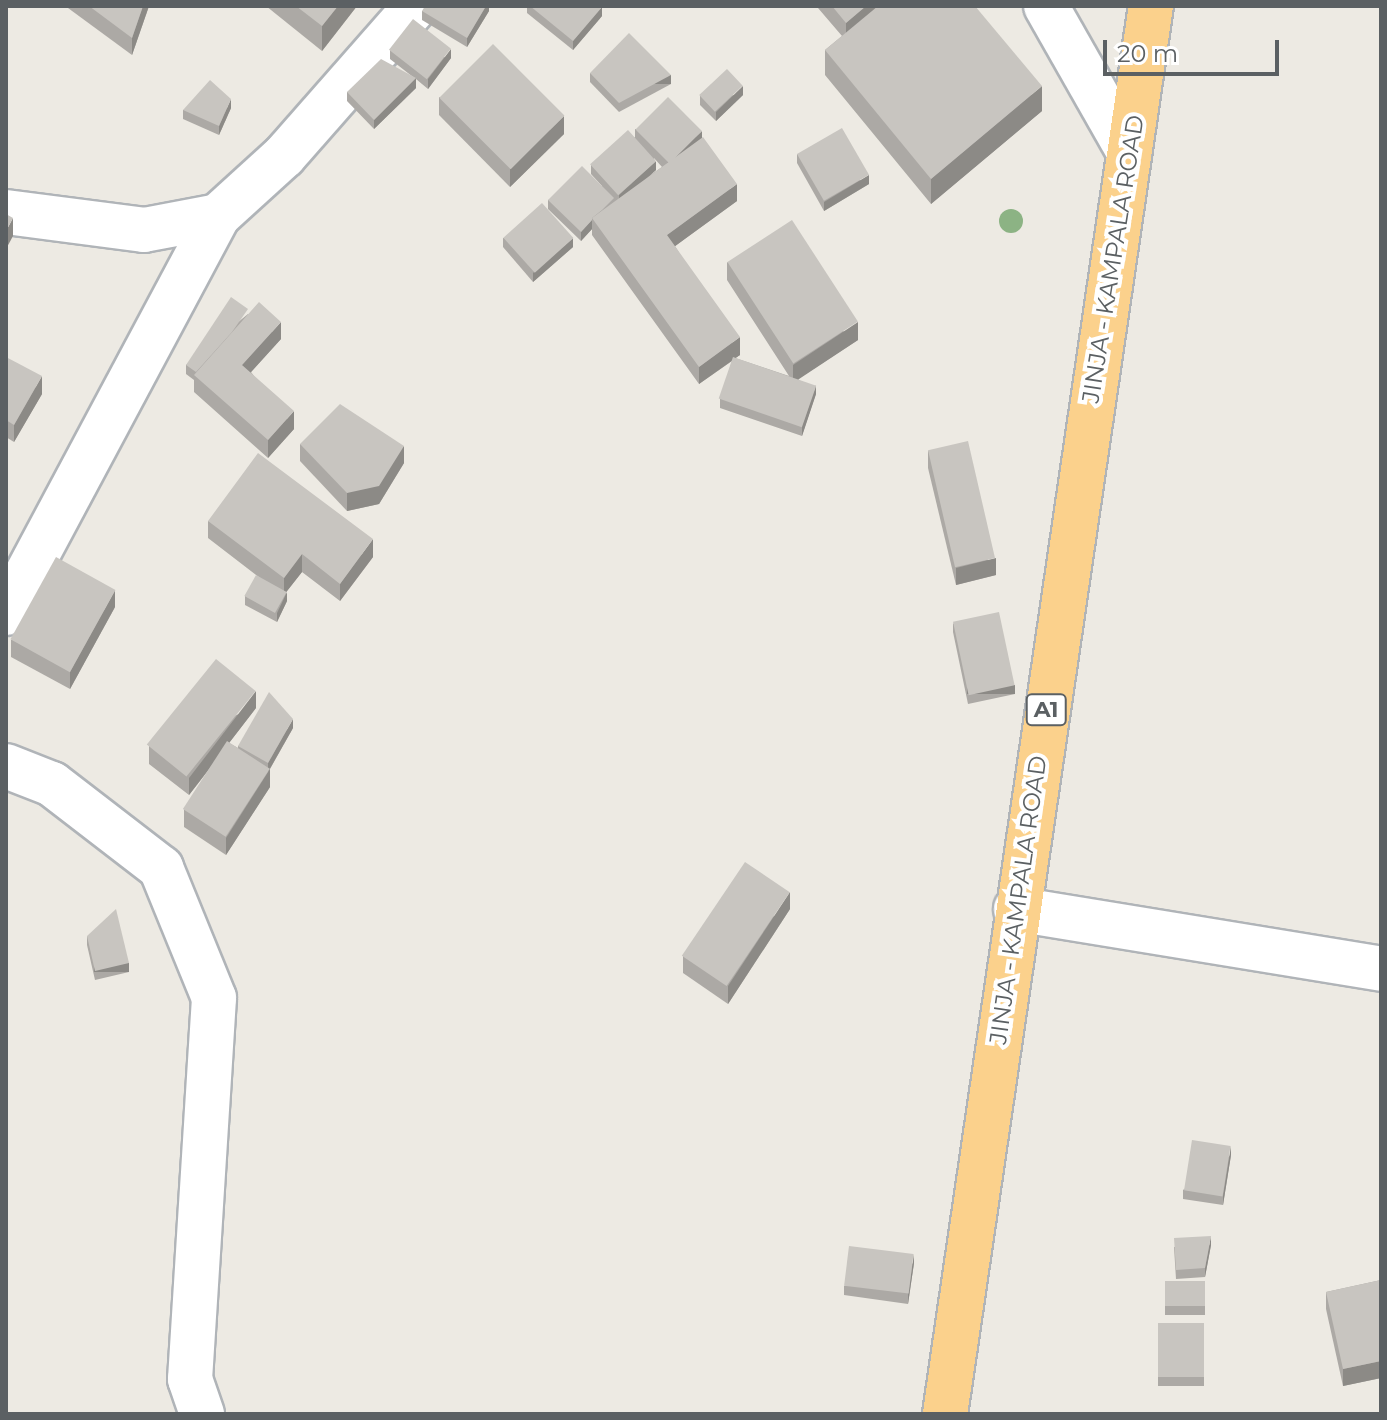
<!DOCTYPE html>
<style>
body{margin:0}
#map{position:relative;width:1387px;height:1420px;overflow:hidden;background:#edeae3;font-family:Montserrat,sans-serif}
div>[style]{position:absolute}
.roads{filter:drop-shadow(2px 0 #b0b4b8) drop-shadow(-2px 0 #b0b4b8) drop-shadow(0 2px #b0b4b8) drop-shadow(0 -2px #b0b4b8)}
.minor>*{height:44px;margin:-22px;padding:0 22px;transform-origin:22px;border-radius:22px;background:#fff}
.highway>*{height:44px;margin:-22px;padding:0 22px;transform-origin:22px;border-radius:22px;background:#fbd18c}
.trees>*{width:24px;height:24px;margin:-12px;border-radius:50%;background:#8cb384}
.wall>*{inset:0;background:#aca9a5;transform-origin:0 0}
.shaded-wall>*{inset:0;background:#8c8a86;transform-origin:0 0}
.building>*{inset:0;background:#c8c5c0;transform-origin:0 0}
span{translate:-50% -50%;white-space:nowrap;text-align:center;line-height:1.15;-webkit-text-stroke:8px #fff;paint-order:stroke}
.shield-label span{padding:2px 6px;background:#fff;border:2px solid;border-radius:6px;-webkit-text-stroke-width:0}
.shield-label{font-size:22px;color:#5b6063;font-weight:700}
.street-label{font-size:24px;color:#5b6063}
.frame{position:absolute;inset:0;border:8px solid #5b6063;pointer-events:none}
.scale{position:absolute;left:1103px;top:40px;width:176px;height:36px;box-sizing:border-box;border:4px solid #5b6063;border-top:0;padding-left:10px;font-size:24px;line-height:28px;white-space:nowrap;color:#5b6063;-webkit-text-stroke:6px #fff;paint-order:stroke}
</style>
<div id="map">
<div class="roads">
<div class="minor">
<div style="left:1046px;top:6px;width:168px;rotate:60.4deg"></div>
<div style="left:6px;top:212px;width:139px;rotate:7.4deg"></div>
<div style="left:144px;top:230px;width:75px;rotate:-10.7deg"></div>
<div style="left:218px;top:216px;width:89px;rotate:-42.3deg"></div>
<div style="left:284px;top:156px;width:200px;rotate:-48.7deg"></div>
<div style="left:6px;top:613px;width:450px;rotate:-61.9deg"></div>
<div style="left:6px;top:766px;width:49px;rotate:21.4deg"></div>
<div style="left:52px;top:784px;width:138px;rotate:37.6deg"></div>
<div style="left:161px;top:868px;width:140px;rotate:67.8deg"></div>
<div style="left:214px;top:998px;width:382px;rotate:93.6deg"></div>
<div style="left:190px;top:1379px;width:37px;rotate:71deg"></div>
<div style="left:1016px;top:909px;width:370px;rotate:9.3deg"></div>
</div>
<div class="highway">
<div style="left:945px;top:1414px;width:1423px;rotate:-81.68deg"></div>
</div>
</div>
<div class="trees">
<div style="left:1011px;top:221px"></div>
</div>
<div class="wall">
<div style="clip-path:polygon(68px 6px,149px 6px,132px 55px,68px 8px)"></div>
<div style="clip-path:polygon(266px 6px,357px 6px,322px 51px)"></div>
<div style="clip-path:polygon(489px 6px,489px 11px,467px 47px,422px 20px,422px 11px)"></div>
<div style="clip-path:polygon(527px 6px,600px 6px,602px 16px,573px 50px,527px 13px)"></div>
<div style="clip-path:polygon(818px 6px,975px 6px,1042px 111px,931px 204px,825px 75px,825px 50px,842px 36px,818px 8px)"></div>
<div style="clip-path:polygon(390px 50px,451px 58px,428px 89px,416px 79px,416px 88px,374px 129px,347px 101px,347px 92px,413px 77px,390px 59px)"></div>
<div style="clip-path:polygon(590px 73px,671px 84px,619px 112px,590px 82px)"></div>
<div style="clip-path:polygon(743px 95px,716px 121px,700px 105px,700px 96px)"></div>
<div style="clip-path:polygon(439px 97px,564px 134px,510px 187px,439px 115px)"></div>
<div style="clip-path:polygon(231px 108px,219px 135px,183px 119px,183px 110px)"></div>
<div style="clip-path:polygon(evenodd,635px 129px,702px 138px,737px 201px,675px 246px,740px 355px,735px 358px,789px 376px,727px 280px,727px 262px,858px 340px,798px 379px,816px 394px,802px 436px,720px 408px,720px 399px,732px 361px,699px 384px,592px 235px,592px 229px,581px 241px,548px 209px,548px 200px,602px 186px,591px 174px,591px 165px,635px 137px,635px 129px,654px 158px,662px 167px,649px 176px,656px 170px,654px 158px)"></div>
<div style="clip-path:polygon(797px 154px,869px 184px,824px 211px,797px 163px)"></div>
<div style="clip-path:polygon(503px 238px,573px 247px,533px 282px,503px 247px)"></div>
<div style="clip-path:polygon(248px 314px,281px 339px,251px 372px,294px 429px,268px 458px,194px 392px,194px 380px,186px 374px,186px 365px)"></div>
<div style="clip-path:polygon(6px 357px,42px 394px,14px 442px,6px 437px)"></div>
<div style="clip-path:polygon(300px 444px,404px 463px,379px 504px,347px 511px,300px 461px)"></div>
<div style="clip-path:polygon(928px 450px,996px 575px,956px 585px,928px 468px)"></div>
<div style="clip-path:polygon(208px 521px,373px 557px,340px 601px,302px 572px,286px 592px,287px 601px,277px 622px,245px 605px,245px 596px,260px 578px,208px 538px)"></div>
<div style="clip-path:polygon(115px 607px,70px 689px,11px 657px,11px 640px)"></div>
<div style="clip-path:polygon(953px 623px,1015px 694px,968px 704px,953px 632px)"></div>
<div style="clip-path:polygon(256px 708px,229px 743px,238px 748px,238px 746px,293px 728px,270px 769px,270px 787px,226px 855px,184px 827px,184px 810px,211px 767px,189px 795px,149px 764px,149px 746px)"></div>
<div style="clip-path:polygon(790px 909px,728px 1004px,683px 973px,683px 956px)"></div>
<div style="clip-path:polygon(87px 936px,129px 972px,95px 980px,87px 945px)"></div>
<div style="clip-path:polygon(1231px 1155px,1223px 1205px,1183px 1199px,1183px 1190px)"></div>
<div style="clip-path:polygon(1211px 1245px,1205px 1277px,1176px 1279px,1174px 1247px)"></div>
<div style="clip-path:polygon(914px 1263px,908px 1304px,844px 1295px,844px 1286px)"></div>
<div style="clip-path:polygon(1381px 1280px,1381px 1378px,1343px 1386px,1326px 1309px,1326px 1292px)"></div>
<div style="left:1165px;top:1281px;width:40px;height:34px"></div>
<div style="left:1158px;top:1323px;width:46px;height:63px"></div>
</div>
<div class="shaded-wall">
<div style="clip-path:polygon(143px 6px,149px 6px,132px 55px,132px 38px)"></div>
<div style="clip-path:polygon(338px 6px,357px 6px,322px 51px,322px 26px)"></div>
<div style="clip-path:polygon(486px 6px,489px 6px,489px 11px,467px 47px,467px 38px)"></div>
<div style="clip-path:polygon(866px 6px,886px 6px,846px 41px,846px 23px)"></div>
<div style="clip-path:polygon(602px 7px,602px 16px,573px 50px,573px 41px)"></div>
<div style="clip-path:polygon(451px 49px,451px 58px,428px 89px,428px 79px)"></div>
<div style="left:671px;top:75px;width:9px;height:59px;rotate:90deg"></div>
<div style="clip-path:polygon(416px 78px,416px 88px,374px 129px,374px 120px)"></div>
<div style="clip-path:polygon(743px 86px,743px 95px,716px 121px,716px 112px)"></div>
<div style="clip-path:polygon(1042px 86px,1042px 111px,931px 204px,931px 179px)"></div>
<div style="clip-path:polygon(231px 99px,231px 108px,219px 135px,219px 126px)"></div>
<div style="clip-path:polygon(564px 116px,564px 134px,510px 187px,510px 169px)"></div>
<div style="clip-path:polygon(702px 131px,702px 140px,667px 163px)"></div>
<div style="clip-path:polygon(656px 161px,656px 170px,619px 204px,619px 195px)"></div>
<div style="clip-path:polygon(869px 175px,869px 184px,824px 211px,824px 202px)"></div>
<div style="clip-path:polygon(737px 184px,737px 201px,667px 252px,667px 235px)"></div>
<div style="clip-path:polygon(13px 218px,13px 236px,6px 249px,6px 231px)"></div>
<div style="clip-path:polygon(592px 220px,592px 229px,581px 241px,581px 232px)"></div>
<div style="clip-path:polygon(573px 238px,573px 247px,533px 282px,533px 273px)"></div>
<div style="clip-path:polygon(281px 322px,281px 339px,242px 382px,242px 365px)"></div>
<div style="clip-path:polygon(858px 322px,858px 340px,793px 383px,793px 365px)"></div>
<div style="clip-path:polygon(740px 337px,740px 355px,699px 384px,699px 367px)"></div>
<div style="clip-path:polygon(42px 376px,42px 394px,14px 442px,14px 425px)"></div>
<div style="clip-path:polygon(816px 385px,816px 394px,802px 436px,802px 426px)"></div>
<div style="clip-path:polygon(294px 411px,294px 429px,268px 458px,268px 440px)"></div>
<div style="clip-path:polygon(404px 446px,404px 463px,379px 504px,347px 511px,347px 493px)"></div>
<div style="clip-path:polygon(373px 539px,373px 557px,340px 601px,340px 584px)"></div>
<div style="clip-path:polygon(302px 554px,302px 572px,284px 595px,284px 578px)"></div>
<div style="clip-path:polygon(996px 558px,996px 575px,956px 585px,956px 568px)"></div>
<div style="clip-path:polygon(115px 590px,115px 607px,70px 689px,70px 672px)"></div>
<div style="clip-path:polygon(287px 592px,287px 601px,277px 622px,277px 613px)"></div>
<div style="left:1015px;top:685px;width:9px;height:48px;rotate:90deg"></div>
<div style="clip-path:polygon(256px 691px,256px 708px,189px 795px,189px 778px)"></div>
<div style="clip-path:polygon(293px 719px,293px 728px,268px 772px,268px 763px)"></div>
<div style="clip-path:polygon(270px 769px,270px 787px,226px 855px,226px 838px)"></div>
<div style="clip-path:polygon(790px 892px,790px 909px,728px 1004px,728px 986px)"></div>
<div style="left:129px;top:963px;width:9px;height:35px;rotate:90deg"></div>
<div style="clip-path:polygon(1231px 1146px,1231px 1155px,1223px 1205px,1223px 1196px)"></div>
<div style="clip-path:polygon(1211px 1236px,1211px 1245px,1205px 1277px,1205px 1268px)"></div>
<div style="clip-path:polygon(914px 1254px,914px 1263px,908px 1304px,908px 1295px)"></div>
<div style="clip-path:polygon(1381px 1361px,1381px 1378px,1343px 1386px,1343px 1369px)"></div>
</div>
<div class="building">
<div style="clip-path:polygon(89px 6px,143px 6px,132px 38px)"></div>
<div style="clip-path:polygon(296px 6px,338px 6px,322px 26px)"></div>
<div style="clip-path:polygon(425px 6px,486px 6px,467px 38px,422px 11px)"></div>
<div style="clip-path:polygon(530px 6px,600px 6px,602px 7px,573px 41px)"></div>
<div style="clip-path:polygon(832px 6px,866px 6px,846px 23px)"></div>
<div style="clip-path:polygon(878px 6px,975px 6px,1042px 86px,931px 179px,825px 50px)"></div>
<div style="left:413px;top:19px;width:48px;height:39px;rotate:38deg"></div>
<div style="clip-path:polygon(629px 33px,671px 75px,619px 103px,590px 73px)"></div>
<div style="left:493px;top:44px;width:101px;height:76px;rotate:45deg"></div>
<div style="clip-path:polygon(381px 59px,416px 78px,374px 120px,347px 92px)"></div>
<div style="left:727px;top:69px;width:23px;height:38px;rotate:47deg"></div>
<div style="clip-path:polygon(210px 80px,231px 99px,219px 126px,183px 110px)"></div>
<div style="left:668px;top:97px;width:48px;height:46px;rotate:45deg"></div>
<div style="left:842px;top:128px;width:54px;height:52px;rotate:60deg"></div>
<div style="left:628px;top:130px;width:42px;height:51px;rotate:48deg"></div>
<div style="clip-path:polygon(703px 137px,737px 184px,667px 235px,740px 337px,699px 367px,592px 218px)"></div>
<div style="clip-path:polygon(582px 166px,614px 198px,602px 210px,592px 218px,592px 220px,581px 232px,548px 200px)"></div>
<div style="left:542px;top:203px;width:47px;height:52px;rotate:48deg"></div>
<div style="clip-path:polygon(6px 214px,13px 218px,6px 231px)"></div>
<div style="left:792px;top:220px;width:121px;height:77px;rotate:57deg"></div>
<div style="clip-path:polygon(231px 297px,248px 309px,232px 332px,196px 372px,186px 365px)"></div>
<div style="clip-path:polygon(259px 302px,281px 322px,242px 365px,294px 411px,268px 440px,194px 375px)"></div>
<div style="clip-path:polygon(6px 357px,42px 376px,14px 425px,6px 420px)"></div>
<div style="left:733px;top:357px;width:88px;height:44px;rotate:19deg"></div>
<div style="clip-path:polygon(340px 404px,404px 446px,379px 486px,347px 493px,300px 444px)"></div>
<div style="left:968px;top:441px;width:120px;height:41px;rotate:77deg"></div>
<div style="clip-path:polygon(258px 453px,373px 539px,340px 584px,302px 554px,284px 578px,208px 521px)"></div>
<div style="left:56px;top:557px;width:68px;height:94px;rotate:29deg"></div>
<div style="left:256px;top:575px;width:35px;height:24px;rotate:29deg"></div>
<div style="left:999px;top:612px;width:75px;height:47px;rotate:78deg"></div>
<div style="left:216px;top:659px;width:51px;height:110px;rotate:39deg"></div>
<div style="clip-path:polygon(269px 692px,293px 719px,268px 763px,238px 746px)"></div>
<div style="left:227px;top:741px;width:51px;height:81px;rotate:33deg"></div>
<div style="left:745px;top:862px;width:54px;height:113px;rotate:34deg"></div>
<div style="clip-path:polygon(116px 909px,129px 963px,95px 971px,87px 936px)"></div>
<div style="left:1192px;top:1140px;width:39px;height:51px;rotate:9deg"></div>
<div style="clip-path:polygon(1211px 1236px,1205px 1268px,1176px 1270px,1174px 1238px)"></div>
<div style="left:849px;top:1246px;width:65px;height:40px;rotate:7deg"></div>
<div style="clip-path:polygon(1381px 1280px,1381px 1361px,1343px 1369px,1326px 1292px)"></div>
<div style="left:1165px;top:1281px;width:40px;height:25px"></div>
<div style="left:1158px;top:1323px;width:46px;height:54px"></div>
</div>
<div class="shield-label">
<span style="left:1046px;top:710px">A1</span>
</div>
<div class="street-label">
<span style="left:1113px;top:259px;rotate:-81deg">JINJA - KAMPALA ROAD</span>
<span style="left:1018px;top:900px;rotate:-82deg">JINJA - KAMPALA ROAD</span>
</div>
<div class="frame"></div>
<div class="scale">20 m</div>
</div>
